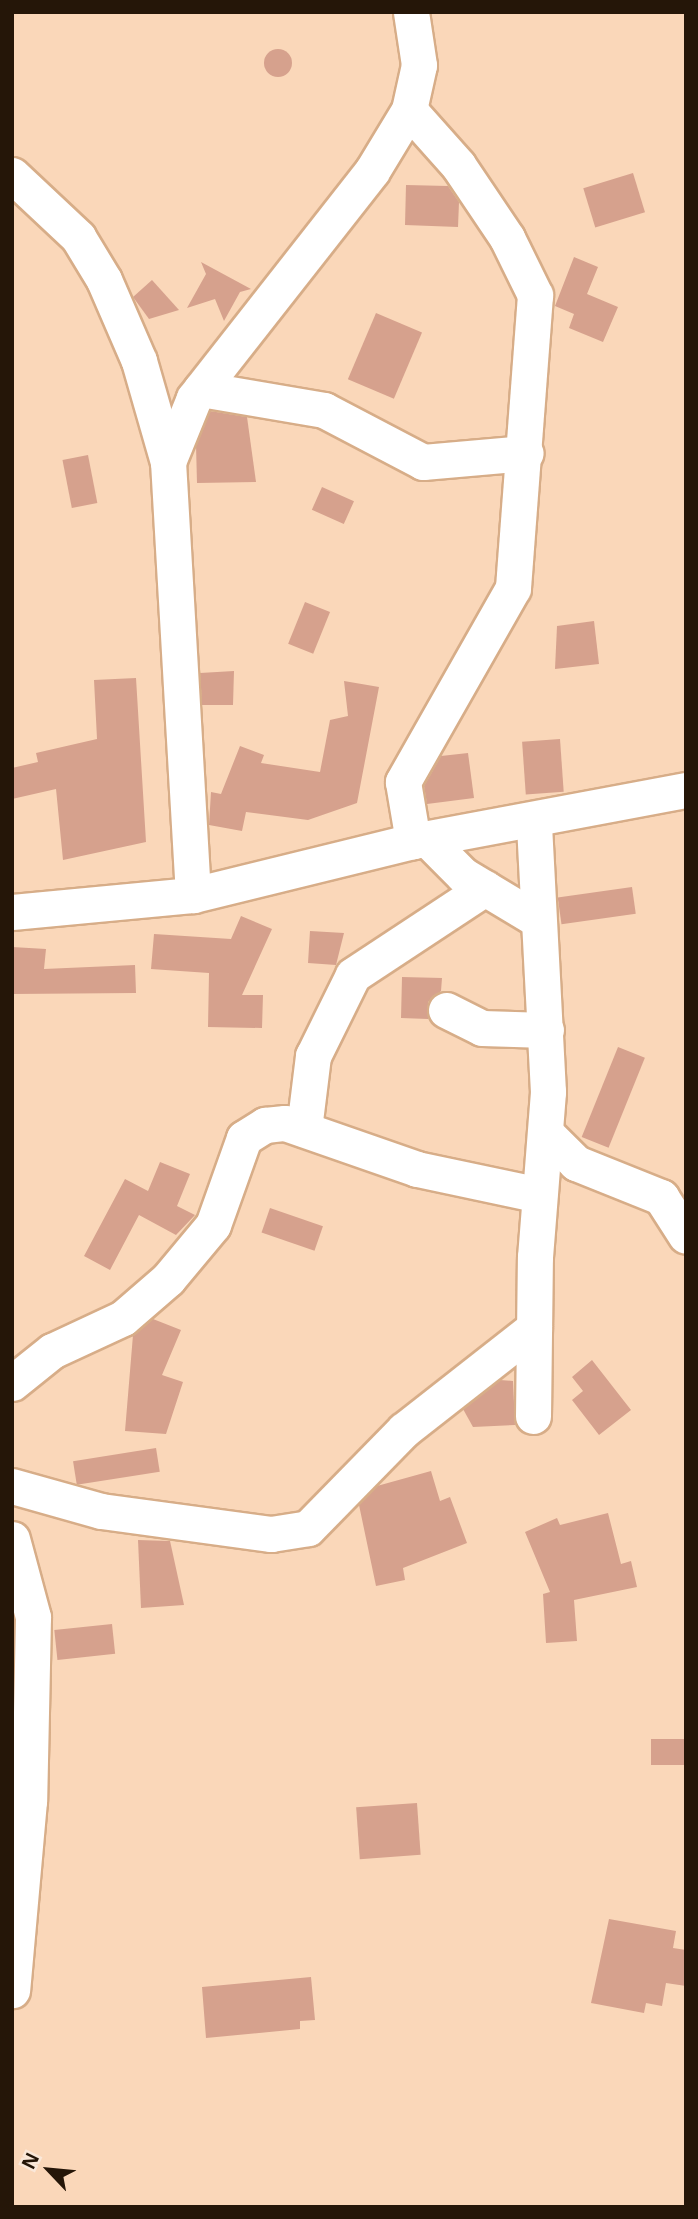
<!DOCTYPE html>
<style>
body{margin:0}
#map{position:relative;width:698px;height:2219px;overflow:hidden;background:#fad7b9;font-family:"Noto Sans",sans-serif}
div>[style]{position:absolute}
.building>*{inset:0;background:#d6a18d;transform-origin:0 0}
.round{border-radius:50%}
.roads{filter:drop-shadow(2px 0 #d7ad88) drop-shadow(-2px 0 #d7ad88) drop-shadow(0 2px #d7ad88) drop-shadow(0 -2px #d7ad88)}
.minor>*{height:35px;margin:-17.5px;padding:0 17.5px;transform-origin:17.5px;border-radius:17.5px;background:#fff}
span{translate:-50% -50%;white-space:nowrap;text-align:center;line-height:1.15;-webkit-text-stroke:5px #fae8d9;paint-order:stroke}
.frame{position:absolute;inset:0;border:14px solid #251608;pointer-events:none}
.north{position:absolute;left:14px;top:2135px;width:70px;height:70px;-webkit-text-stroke:5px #fae8d9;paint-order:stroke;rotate:296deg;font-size:19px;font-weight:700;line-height:28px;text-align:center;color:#251608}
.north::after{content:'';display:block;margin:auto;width:24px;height:32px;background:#251608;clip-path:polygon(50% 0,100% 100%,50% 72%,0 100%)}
</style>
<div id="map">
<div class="building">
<div class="round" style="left:264px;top:49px;width:28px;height:28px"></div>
<div style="left:633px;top:173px;width:41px;height:52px;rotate:73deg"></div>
<div style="clip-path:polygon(406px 185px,448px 186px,459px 202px,458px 227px,405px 225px)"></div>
<div style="clip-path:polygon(574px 257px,598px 267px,587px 294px,618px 307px,603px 342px,569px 328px,574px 314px,555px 306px)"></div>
<div style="clip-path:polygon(201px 262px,251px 289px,240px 292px,224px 321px,215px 299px,187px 308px,206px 274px)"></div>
<div style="clip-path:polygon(152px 280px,179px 310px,149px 319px,133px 297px)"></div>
<div style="left:376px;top:313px;width:50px;height:72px;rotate:23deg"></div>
<div style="clip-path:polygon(210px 411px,247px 417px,256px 482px,197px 483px,196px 445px)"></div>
<div style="left:88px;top:455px;width:49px;height:26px;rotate:79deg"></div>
<div style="left:322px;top:487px;width:35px;height:25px;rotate:24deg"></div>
<div style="left:305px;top:602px;width:27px;height:45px;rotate:22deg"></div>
<div style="clip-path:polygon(594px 621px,599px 664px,555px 669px,557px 626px)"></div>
<div style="clip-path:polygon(234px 671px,233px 705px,202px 705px,200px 673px)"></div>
<div style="clip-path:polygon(136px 678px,146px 842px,63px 860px,56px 789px,12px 799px,12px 768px,38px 762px,36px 753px,97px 739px,94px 680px)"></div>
<div style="clip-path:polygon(344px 681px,379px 687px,357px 803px,308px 820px,246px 812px,242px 831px,209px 825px,211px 792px,221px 794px,240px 746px,264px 755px,261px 763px,320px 772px,330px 720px,348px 716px)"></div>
<div style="left:560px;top:739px;width:53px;height:38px;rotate:86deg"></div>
<div style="clip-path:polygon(468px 753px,474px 798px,427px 804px,424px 786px,441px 756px)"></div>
<div style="left:632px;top:887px;width:27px;height:75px;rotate:82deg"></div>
<div style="clip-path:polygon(241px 916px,272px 929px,242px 995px,263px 995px,262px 1028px,208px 1027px,209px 973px,151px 969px,154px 934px,231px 939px)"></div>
<div style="clip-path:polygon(310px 931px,344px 933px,336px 965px,308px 963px)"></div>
<div style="clip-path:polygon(12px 947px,46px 949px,44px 969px,135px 965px,136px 993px,12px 994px)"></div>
<div style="clip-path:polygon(402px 977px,442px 978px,441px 991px,428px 1002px,428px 1019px,401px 1018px)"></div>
<div style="left:618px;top:1047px;width:29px;height:97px;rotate:22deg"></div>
<div style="clip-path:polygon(160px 1162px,190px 1174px,177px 1206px,195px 1215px,176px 1235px,139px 1215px,110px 1270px,84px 1256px,125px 1179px,148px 1191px)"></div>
<div style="left:270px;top:1208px;width:56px;height:26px;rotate:19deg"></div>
<div style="clip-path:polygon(153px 1319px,181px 1330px,162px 1375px,183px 1382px,166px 1434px,125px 1431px,133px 1335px)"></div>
<div style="clip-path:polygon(592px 1360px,631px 1410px,599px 1435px,572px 1400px,583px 1391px,572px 1377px)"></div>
<div style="clip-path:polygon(500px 1380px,513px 1381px,515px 1425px,473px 1427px,463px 1409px)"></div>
<div style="left:156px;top:1448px;width:24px;height:84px;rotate:81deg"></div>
<div style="clip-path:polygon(431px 1471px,440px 1501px,450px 1497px,467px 1543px,403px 1568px,405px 1580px,376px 1586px,359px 1505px,377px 1486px)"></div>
<div style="clip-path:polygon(608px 1513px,621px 1564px,631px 1561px,637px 1587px,574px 1600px,577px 1641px,546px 1643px,543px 1594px,550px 1592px,525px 1532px,557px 1518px,560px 1525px)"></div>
<div style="clip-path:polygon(138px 1540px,170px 1541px,184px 1605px,141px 1608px)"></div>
<div style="left:112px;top:1624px;width:30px;height:58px;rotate:84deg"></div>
<div style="left:686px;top:1739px;width:26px;height:35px;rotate:90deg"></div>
<div style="left:417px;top:1803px;width:52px;height:61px;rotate:86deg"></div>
<div style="clip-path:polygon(609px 1919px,676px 1931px,673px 1948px,686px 1950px,686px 1986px,666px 1983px,662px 2006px,646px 2003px,644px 2013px,591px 2003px)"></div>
<div style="clip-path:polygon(311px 1977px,315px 2020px,300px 2021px,300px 2029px,206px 2038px,202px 1987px)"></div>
</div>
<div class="roads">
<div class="minor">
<div style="left:409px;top:110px;width:74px;rotate:48.3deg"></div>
<div style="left:458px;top:165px;width:88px;rotate:56.1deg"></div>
<div style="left:507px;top:238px;width:64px;rotate:63.8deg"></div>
<div style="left:535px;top:295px;width:294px;rotate:94.3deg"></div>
<div style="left:513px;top:588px;width:223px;rotate:119.6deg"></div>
<div style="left:403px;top:782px;width:60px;rotate:80.4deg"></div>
<div style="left:12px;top:175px;width:91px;rotate:43.2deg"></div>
<div style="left:78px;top:237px;width:50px;rotate:58.8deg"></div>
<div style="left:104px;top:280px;width:88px;rotate:66.6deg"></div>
<div style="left:139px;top:361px;width:105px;rotate:74deg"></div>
<div style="left:201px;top:389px;width:125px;rotate:9.7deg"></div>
<div style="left:324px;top:410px;width:112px;rotate:27.7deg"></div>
<div style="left:423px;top:462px;width:103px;rotate:-5deg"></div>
<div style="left:426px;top:838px;width:52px;rotate:45deg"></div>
<div style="left:463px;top:875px;width:87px;rotate:31deg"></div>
<div style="left:193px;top:895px;width:434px;rotate:-93.3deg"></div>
<div style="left:168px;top:462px;width:69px;rotate:-67.9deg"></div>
<div style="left:194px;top:398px;width:288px;rotate:-51.9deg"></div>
<div style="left:372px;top:171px;width:71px;rotate:-58.8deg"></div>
<div style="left:409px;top:110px;width:46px;rotate:-77.5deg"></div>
<div style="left:419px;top:65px;width:54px;rotate:-98.6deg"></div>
<div style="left:12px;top:912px;width:182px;rotate:-5.4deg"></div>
<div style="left:193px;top:895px;width:227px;rotate:-13.8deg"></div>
<div style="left:413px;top:841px;width:278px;rotate:-10.6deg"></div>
<div style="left:446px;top:1010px;width:40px;rotate:26.6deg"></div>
<div style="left:482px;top:1028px;width:64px;rotate:1.8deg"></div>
<div style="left:304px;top:1129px;width:74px;rotate:-83deg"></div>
<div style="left:313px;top:1056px;width:90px;rotate:-63.7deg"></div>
<div style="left:353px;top:975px;width:158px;rotate:-33.4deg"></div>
<div style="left:547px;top:1134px;width:41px;rotate:45deg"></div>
<div style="left:576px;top:1163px;width:92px;rotate:21.8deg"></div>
<div style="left:661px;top:1197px;width:46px;rotate:57.3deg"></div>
<div style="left:12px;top:1383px;width:51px;rotate:-38.7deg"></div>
<div style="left:52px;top:1351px;width:78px;rotate:-24.9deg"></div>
<div style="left:123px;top:1318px;width:60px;rotate:-40.9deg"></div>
<div style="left:168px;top:1279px;width:70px;rotate:-50.2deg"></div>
<div style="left:213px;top:1225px;width:92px;rotate:-70.4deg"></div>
<div style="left:244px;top:1138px;width:25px;rotate:-32deg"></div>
<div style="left:265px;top:1125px;width:20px;rotate:-6deg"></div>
<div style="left:285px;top:1123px;width:140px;rotate:19.2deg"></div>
<div style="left:417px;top:1169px;width:125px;rotate:12deg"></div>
<div style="left:533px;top:1416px;width:159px;rotate:-89.3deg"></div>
<div style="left:535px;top:1257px;width:166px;rotate:-85.5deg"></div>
<div style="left:548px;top:1092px;width:271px;rotate:-93deg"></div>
<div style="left:12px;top:1486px;width:92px;rotate:15.7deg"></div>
<div style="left:101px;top:1511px;width:172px;rotate:7.7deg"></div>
<div style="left:271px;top:1534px;width:37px;rotate:-9deg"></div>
<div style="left:308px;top:1528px;width:137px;rotate:-45.6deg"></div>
<div style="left:404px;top:1430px;width:165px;rotate:-38.1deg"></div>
<div style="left:12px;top:1539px;width:81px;rotate:74.9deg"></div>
<div style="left:33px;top:1617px;width:184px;rotate:91.2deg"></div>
<div style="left:29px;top:1801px;width:190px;rotate:95.1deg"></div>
</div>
</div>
<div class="frame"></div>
<div class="north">N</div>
</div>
